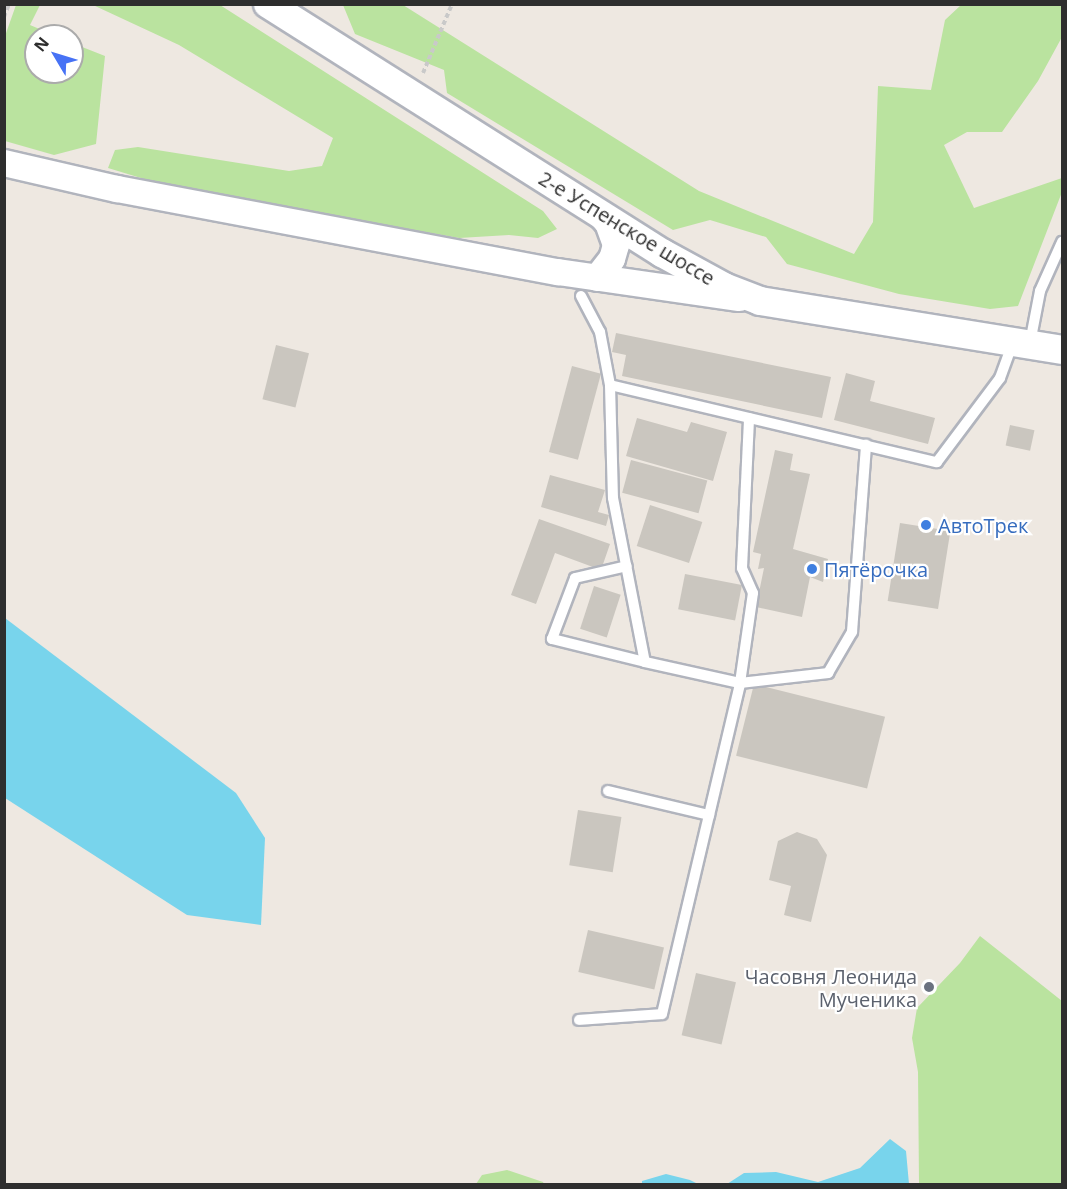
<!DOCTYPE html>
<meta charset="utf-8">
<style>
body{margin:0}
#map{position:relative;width:1067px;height:1189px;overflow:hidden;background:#eee8e1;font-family:"Open Sans",sans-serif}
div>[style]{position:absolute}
.green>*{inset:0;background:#bae39f}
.water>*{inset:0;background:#78d4ec}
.building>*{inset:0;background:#cac6bf;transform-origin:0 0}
.path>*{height:4px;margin-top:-2px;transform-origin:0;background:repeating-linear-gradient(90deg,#c9c9c9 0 4.5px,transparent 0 7.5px)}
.roads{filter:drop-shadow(2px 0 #b1b4bd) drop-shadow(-2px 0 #b1b4bd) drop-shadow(0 2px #b1b4bd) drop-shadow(0 -2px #b1b4bd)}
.service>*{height:10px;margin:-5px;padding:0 5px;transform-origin:5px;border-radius:5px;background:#fff}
.tertiary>*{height:26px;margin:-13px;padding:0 13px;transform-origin:13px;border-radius:13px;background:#fff}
.secondary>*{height:28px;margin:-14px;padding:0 14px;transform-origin:14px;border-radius:14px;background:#fff}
.dots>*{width:16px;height:16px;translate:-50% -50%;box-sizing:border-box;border:3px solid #fff;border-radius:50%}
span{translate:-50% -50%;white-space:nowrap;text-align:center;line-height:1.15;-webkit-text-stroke:4.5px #fff;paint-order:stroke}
.street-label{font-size:20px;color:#2e2e2e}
.shop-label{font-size:20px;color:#366cbe}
.left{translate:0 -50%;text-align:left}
.worship-label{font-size:20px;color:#5b616d}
.right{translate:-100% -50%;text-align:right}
.frame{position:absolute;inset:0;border:6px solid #2e2e2e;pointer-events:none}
.north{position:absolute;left:24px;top:24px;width:60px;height:60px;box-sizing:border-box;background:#fff;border:2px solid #ababab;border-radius:50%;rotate:308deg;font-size:16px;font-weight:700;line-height:24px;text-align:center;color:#2e2e2e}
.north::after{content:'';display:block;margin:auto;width:21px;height:27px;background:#4772f5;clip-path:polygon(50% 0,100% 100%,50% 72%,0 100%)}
</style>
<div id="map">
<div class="green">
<div style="clip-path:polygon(16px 5px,40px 5px,30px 25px,56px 36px,36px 36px,36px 72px,72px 72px,72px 43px,105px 56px,96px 144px,54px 155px,5px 141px,5px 36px)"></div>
<div style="clip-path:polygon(93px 5px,220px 5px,543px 211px,557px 229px,538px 238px,509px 235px,459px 238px,164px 185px,108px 168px,115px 150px,138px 147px,289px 171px,322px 166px,333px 138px,179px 45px)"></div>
<div style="clip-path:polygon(343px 5px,403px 5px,699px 191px,854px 254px,873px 222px,878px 86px,931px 90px,945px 20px,961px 5px,1062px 5px,1062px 37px,1038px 81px,1002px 132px,967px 132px,944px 145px,974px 208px,1062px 178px,1062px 192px,1018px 306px,990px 309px,899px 294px,787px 264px,766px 237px,710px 220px,673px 230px,447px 93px,444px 70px,355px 34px)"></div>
<div style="clip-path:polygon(980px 936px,1062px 1001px,1062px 1184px,919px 1184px,918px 1072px,912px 1038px,917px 1008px,960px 963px)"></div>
<div style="clip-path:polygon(507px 1170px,543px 1182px,544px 1184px,476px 1184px,482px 1175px)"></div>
</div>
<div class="water">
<div style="clip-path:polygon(5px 618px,236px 793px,265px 838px,261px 925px,187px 915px,5px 798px)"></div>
<div style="clip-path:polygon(890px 1139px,906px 1151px,909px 1184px,727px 1184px,744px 1173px,776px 1172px,818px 1182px,860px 1168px)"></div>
<div style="clip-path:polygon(666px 1174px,690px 1180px,698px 1184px,642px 1184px,642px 1181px)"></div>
</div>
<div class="building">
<div style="clip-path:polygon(616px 333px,831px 377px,822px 418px,622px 376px,626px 355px,612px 352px)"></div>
<div style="left:276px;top:345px;width:34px;height:56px;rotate:14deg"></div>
<div style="left:572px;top:366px;width:30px;height:89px;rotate:15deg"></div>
<div style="clip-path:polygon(846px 373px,875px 381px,870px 401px,935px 418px,928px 444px,834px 420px)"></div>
<div style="clip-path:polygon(637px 418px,687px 432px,691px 422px,727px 432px,713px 481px,626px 456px)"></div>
<div style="left:1010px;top:425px;width:25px;height:21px;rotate:12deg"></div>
<div style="clip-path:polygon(775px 450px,793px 454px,790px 470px,810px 474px,793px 549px,828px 559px,823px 582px,810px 577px,802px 617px,756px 607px,764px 568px,758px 569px,761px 554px,753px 552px)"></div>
<div style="left:631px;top:460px;width:79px;height:34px;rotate:15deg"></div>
<div style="clip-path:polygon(550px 475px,605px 490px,598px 512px,609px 515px,606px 526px,541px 507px)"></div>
<div style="left:650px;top:505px;width:55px;height:43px;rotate:18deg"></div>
<div style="clip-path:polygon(539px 519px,610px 544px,601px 570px,555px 553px,536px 604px,511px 595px)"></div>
<div style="left:900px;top:523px;width:51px;height:79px;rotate:9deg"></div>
<div style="left:685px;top:574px;width:58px;height:36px;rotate:11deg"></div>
<div style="left:594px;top:586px;width:28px;height:45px;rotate:18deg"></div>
<div style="left:754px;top:684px;width:135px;height:74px;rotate:14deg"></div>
<div style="left:578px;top:810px;width:44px;height:56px;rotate:9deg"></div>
<div style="clip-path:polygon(797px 832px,817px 839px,827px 855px,811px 922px,784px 915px,791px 886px,769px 880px,778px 841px)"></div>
<div style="left:588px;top:930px;width:78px;height:43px;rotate:13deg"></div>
<div style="left:696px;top:973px;width:41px;height:64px;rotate:13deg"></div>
</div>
<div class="path">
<div style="left:4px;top:17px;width:14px;rotate:-69deg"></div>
<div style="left:423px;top:73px;width:75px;rotate:-67.2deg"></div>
</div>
<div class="roads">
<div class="service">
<div style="left:581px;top:296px;width:41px;rotate:62.2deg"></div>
<div style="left:600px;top:332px;width:54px;rotate:79.3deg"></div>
<div style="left:610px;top:385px;width:113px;rotate:88.5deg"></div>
<div style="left:613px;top:498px;width:167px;rotate:79deg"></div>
<div style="left:645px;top:662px;width:96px;rotate:-166.1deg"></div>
<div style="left:552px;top:639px;width:65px;rotate:-69.3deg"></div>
<div style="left:575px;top:578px;width:53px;rotate:-13deg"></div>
<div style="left:1030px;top:343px;width:53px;rotate:-79.1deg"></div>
<div style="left:1040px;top:291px;width:54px;rotate:-65.8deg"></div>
<div style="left:610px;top:385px;width:336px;rotate:13.3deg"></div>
<div style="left:937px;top:462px;width:105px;rotate:-53.1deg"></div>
<div style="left:1000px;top:378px;width:35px;rotate:-70deg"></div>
<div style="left:645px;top:662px;width:97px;rotate:12.5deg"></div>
<div style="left:740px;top:683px;width:91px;rotate:-81.8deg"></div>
<div style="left:753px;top:593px;width:27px;rotate:-114deg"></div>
<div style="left:742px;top:568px;width:150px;rotate:-87.3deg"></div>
<div style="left:608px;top:791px;width:104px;rotate:13.4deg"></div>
<div style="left:579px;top:1020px;width:83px;rotate:-4.1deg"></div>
<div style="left:662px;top:1014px;width:340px;rotate:-76.7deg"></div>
<div style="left:740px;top:683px;width:89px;rotate:-6.5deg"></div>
<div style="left:828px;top:673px;width:48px;rotate:-59.7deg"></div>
<div style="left:852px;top:632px;width:188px;rotate:-85.7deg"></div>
</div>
<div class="tertiary">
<div style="left:4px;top:163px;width:116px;rotate:13deg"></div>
<div style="left:117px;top:189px;width:449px;rotate:10.7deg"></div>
<div style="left:558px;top:272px;width:183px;rotate:8.2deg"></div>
<div style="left:597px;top:278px;width:24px;rotate:-52deg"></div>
<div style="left:612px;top:259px;width:15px;rotate:-74deg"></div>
<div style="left:616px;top:245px;width:23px;rotate:-110deg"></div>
<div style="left:608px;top:223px;width:13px;rotate:-132deg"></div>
</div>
<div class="secondary">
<div style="left:268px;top:4px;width:466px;rotate:32.3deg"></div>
<div style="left:662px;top:253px;width:71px;rotate:28.7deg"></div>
<div style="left:724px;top:287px;width:39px;rotate:21deg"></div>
<div style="left:760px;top:301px;width:306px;rotate:9.2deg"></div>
</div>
</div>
<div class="dots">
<div style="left:926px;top:525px;background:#3f7fe0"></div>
<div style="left:812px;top:569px;background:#3f7fe0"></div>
<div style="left:929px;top:987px;background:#6b7280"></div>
</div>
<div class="street-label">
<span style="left:627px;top:228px;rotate:31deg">2-е Успенское шоссе</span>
</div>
<div class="shop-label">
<span class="left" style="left:938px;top:525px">АвтоТрек</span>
<span class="left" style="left:824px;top:569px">Пятёрочка</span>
</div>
<div class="worship-label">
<span class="right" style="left:917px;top:988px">Часовня Леонида<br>Мученика</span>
</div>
<div class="frame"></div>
<div class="north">N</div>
</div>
